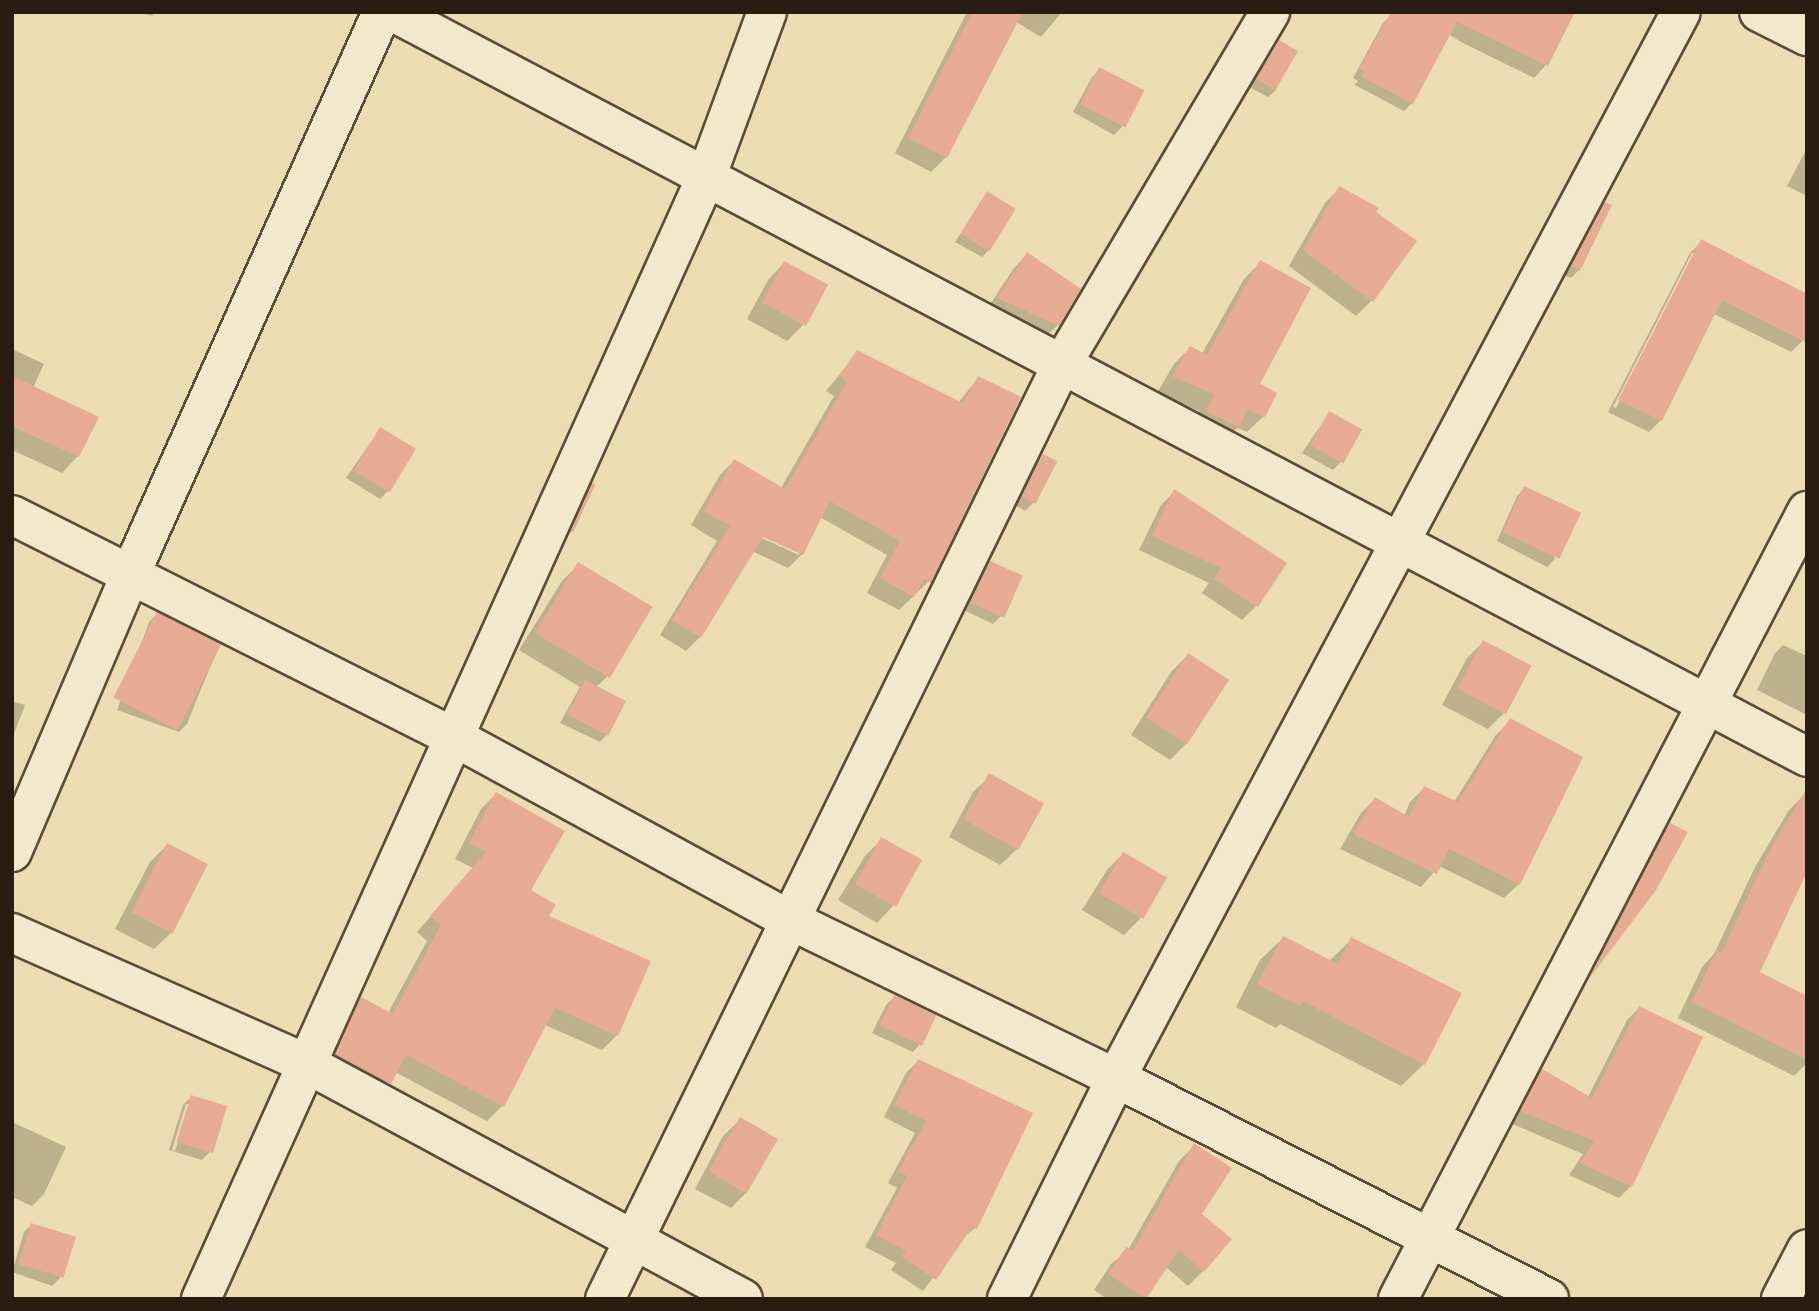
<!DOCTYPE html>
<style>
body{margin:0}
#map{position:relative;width:1819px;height:1311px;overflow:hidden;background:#ebddb1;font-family:Vollkorn,serif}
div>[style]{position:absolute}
.shadow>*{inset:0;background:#0003}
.building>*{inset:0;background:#e7ab94;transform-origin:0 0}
.roads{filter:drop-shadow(2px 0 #594d38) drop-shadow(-2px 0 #594d38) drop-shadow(0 2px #594d38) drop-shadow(0 -2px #594d38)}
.minor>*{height:38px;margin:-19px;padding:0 19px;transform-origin:19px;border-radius:19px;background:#f2e9cc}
span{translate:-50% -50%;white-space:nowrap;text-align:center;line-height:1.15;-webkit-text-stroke:7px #f2e9cc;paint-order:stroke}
.frame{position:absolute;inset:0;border:14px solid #281d10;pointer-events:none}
</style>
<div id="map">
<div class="shadow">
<div style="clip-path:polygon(137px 12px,156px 12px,152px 16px)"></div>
<div style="clip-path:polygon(967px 12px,1062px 12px,1041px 37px,1016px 22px,946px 157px,931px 172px,895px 153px)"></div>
<div style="clip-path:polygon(1391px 15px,1412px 103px,1404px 111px,1355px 85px,1358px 81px,1353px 78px,1383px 23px)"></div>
<div style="clip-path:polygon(1422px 18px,1568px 22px,1546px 65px,1534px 78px,1461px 42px)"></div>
<div style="clip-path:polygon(1279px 42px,1276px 90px,1268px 97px,1249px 87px)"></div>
<div style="clip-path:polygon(1100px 69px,1122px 127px,1114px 135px,1073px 112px,1092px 77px)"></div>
<div style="clip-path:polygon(1807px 148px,1807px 196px,1787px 186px)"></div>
<div style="clip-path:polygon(1340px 188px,1414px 241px,1371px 301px,1356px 316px,1289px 266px,1325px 203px)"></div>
<div style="clip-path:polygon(987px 193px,990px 249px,982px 257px,955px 242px)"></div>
<div style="clip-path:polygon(1605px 204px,1610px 206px,1579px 270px,1571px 278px,1564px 275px,1597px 212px)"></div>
<div style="clip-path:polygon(evenodd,1702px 241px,1803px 340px,1791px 352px,1714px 314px,1661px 420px,1649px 432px,1608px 412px,1690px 253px,1702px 241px,1692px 253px,1696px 253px,1616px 408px,1613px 407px,1692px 253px)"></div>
<div style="clip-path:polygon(1027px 255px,1058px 325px,1044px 338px,985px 312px,1014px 268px)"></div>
<div style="clip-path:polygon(784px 263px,803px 325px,787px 341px,747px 319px,768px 280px)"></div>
<div style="clip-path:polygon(1260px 263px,1258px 385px,1264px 416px,1247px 432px,1237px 428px,1222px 443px,1191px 428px,1199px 411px,1157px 393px,1174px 364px,1190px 348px,1202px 354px,1244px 279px)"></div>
<div style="clip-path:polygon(12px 349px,44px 364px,33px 388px,78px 456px,62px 473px,12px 450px)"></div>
<div style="clip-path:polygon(evenodd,858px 352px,958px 403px,978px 378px,929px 581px,899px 610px,867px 593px,887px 555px,820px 517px,802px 554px,788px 568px,752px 551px,700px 637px,686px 651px,660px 635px,717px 541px,691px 525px,720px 475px,734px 461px,781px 488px,834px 396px,826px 391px,858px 352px,756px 531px,799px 551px,799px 555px,755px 535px,756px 531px)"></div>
<div style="clip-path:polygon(1329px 413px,1341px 462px,1333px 470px,1302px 453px)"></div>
<div style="clip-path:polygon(380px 429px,388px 491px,380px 499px,346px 478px)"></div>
<div style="clip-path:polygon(1043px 456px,1054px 462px,1033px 503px,1025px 511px,1015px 505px,1035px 464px)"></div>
<div style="clip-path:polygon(594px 486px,574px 530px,565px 537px,585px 493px)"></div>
<div style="clip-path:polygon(1525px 488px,1555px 559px,1547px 567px,1497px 541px,1517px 496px)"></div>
<div style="clip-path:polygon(1174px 492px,1284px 563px,1256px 606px,1242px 620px,1202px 593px,1209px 583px,1139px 550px,1161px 505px)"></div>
<div style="clip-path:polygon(990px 563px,1001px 616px,993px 624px,964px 610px,983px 571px)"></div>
<div style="clip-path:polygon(579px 564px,607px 677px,596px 687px,607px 734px,600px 742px,560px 723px,580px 687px,519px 650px,562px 581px)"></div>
<div style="clip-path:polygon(157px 614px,219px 645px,187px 724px,179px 732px,117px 710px,149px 622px)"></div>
<div style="clip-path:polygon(1483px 642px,1504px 713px,1488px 729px,1442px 705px,1467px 658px)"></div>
<div style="clip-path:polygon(1783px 645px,1807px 656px,1807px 715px,1757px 690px,1775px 653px)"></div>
<div style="clip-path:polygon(1188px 655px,1186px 744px,1170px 760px,1131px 735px,1171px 672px)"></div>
<div style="clip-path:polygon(12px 701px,25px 705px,12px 739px)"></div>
<div style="clip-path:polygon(1510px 721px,1519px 884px,1504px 898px,1439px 866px,1421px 887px,1340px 849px,1361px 813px,1375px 799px,1404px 816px,1410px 802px,1424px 788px,1454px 802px,1496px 735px)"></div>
<div style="clip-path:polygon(990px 776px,1017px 849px,1000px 865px,949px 837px,973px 792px)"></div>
<div style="clip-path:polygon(496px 794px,529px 890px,617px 1035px,602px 1050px,545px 1025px,502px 1106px,487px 1121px,395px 1072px,374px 1098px,321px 1069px,346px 1014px,361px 999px,388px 1013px,427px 941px,417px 932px,473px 868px,455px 859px,481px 809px)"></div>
<div style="clip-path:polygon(1804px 795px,1758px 973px,1807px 998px,1807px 1063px,1794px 1076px,1678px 1018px,1702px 967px,1714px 954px,1755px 867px,1789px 810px)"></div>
<div style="clip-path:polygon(1670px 825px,1655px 889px,1578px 987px,1654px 841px)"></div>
<div style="clip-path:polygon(882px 839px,893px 906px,877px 923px,838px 900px,865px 856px)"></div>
<div style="clip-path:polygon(167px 845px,171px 933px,154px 949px,115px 929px,150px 862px)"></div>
<div style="clip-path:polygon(1123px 854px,1140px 919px,1124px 935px,1082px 910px,1107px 870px)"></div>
<div style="clip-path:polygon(1283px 938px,1329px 961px,1352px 939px,1424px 1064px,1401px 1086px,1280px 1024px,1276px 1028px,1236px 1007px,1260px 960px)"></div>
<div style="clip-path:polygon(894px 997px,920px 1044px,913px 1052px,872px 1033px,886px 1005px)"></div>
<div style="clip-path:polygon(1639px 1008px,1700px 1038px,1631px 1186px,1619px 1198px,1569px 1175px,1583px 1154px,1510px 1123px,1530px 1083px,1542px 1071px,1588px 1097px,1627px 1020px)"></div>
<div style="clip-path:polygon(918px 1061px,975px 1228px,962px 1239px,923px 1291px,891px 1270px,896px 1263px,865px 1247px,897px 1188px,888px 1183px,915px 1133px,884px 1117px,906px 1073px)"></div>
<div style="clip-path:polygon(evenodd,191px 1097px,210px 1152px,202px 1160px,169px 1150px,183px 1105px,191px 1097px,186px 1104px,190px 1104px,175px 1151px,172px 1150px,186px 1104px)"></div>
<div style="clip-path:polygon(740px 1120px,747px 1192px,731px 1208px,695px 1189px,723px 1136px)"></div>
<div style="clip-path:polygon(12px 1122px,66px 1147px,44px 1194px,32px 1206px,12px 1197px)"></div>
<div style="clip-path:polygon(1194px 1146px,1203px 1271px,1188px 1286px,1166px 1267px,1145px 1299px,1107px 1299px,1094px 1290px,1111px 1264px,1128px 1250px,1179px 1161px)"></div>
<div style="clip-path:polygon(31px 1225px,60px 1278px,52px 1286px,12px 1272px,24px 1232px)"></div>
</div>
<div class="building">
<div style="clip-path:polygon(972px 12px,1023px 12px,947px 158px,908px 138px)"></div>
<div style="clip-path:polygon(1391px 12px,1575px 12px,1548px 66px,1457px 22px,1413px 104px,1362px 77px,1364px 72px,1359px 69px)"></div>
<div style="left:1279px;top:40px;width:22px;height:45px;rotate:30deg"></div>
<div style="left:1099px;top:67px;width:51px;height:42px;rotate:27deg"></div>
<div style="clip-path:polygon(1339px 186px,1379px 208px,1376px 212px,1417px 241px,1373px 302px,1303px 250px)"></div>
<div style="left:987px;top:191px;width:34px;height:50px;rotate:32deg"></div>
<div style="clip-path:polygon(1605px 202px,1612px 205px,1580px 271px,1571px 266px)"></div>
<div style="clip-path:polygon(1701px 239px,1807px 294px,1807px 343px,1722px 300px,1662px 421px,1618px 400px)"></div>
<div style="clip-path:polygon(1027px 252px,1081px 289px,1059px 326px,997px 298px)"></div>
<div style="clip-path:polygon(1260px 260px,1311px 288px,1260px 384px,1277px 393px,1265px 417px,1248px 410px,1239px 427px,1206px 411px,1214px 394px,1172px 376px,1190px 346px,1207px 355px)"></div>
<div style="left:784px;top:261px;width:50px;height:47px;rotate:28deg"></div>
<div style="clip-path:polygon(857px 350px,963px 403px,978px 376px,1021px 397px,931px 583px,924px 579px,914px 597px,880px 578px,900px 541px,830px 501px,803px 555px,763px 537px,701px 638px,672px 620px,730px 526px,704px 511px,734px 459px,785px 489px,847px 382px,839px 376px)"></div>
<div style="clip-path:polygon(12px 376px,99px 417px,79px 457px,12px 426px)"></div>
<div style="left:1329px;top:411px;width:38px;height:39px;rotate:29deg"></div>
<div style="left:380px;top:427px;width:42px;height:51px;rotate:31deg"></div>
<div style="left:1043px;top:454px;width:16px;height:48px;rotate:27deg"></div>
<div style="left:592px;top:483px;width:4px;height:50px;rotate:27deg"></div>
<div style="left:1524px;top:486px;width:63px;height:51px;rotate:25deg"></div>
<div style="clip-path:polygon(1174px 489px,1287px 563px,1258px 607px,1214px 579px,1221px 568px,1152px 536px)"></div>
<div style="left:990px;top:561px;width:36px;height:46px;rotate:24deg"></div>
<div style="left:578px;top:562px;width:87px;height:83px;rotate:31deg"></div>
<div style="left:157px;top:612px;width:72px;height:96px;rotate:27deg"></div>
<div style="left:1483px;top:640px;width:55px;height:55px;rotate:28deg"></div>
<div style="left:1188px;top:653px;width:49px;height:77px;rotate:33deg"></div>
<div style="left:585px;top:680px;width:46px;height:39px;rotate:27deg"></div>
<div style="clip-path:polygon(1510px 718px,1583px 757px,1520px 885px,1449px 849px,1437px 874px,1353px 834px,1375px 797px,1409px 817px,1424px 786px,1458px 802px)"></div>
<div style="left:989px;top:773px;width:63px;height:53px;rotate:29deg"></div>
<div style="clip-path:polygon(1807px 788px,1807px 872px,1760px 972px,1807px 996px,1807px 1060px,1692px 1002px,1717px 950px,1722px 952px,1769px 852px)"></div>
<div style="clip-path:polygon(496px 792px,565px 831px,531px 890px,556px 905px,549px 916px,651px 961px,618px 1036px,555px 1008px,504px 1107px,406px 1055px,391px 1084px,335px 1054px,361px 997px,393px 1014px,441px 925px,430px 916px,486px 852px,469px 843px)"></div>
<div style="clip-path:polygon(1670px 823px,1688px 832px,1656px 890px,1589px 979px)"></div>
<div style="left:881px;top:837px;width:47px;height:54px;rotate:29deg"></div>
<div style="left:167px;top:843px;width:46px;height:78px;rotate:27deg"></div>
<div style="left:1123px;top:852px;width:51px;height:48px;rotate:30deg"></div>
<div style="clip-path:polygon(1283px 936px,1338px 964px,1351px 937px,1462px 993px,1425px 1065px,1303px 1001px,1300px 1006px,1257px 984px)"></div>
<div style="left:894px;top:995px;width:47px;height:34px;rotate:25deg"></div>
<div style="clip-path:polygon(1639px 1006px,1703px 1037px,1632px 1187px,1580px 1163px,1594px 1141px,1520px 1111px,1542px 1069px,1592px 1098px)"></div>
<div style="clip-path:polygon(918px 1059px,1033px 1113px,977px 1229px,972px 1227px,936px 1280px,902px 1257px,906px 1251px,876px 1235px,907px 1176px,898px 1171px,926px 1121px,894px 1105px)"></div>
<div style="left:191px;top:1095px;width:38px;height:49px;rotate:17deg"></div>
<div style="left:740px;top:1117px;width:44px;height:63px;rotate:30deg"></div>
<div style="clip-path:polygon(1194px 1143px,1232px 1168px,1202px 1214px,1232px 1239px,1204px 1272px,1179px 1250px,1146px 1299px,1108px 1274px,1126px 1247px,1133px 1250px)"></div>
<div style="left:31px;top:1223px;width:47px;height:43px;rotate:17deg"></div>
</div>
<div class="roads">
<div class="minor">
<div style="left:393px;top:12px;width:1598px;rotate:27.78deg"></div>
<div style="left:1759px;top:12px;width:54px;rotate:26.6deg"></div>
<div style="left:12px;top:515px;width:495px;rotate:26.7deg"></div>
<div style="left:454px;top:737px;width:380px;rotate:28.6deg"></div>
<div style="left:788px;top:919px;width:365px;rotate:25.9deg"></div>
<div style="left:1116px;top:1078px;width:486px;rotate:27deg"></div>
<div style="left:12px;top:852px;width:301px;rotate:-66.9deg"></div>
<div style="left:130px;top:575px;width:617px;rotate:-65.89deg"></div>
<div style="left:12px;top:933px;width:323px;rotate:23.9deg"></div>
<div style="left:307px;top:1064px;width:495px;rotate:28.3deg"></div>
<div style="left:201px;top:1299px;width:1233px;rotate:-65.76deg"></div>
<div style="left:707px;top:175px;width:174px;rotate:-69.8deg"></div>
<div style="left:605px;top:1299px;width:1041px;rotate:-63.95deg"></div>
<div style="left:1062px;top:364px;width:409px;rotate:-59.4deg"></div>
<div style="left:1007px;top:1299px;width:246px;rotate:-63.7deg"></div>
<div style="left:1116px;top:1078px;width:1206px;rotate:-62.08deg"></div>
<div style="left:1398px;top:1299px;width:888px;rotate:-62.57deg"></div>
<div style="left:1781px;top:1299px;width:56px;rotate:-62.5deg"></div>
</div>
</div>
<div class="frame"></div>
</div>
